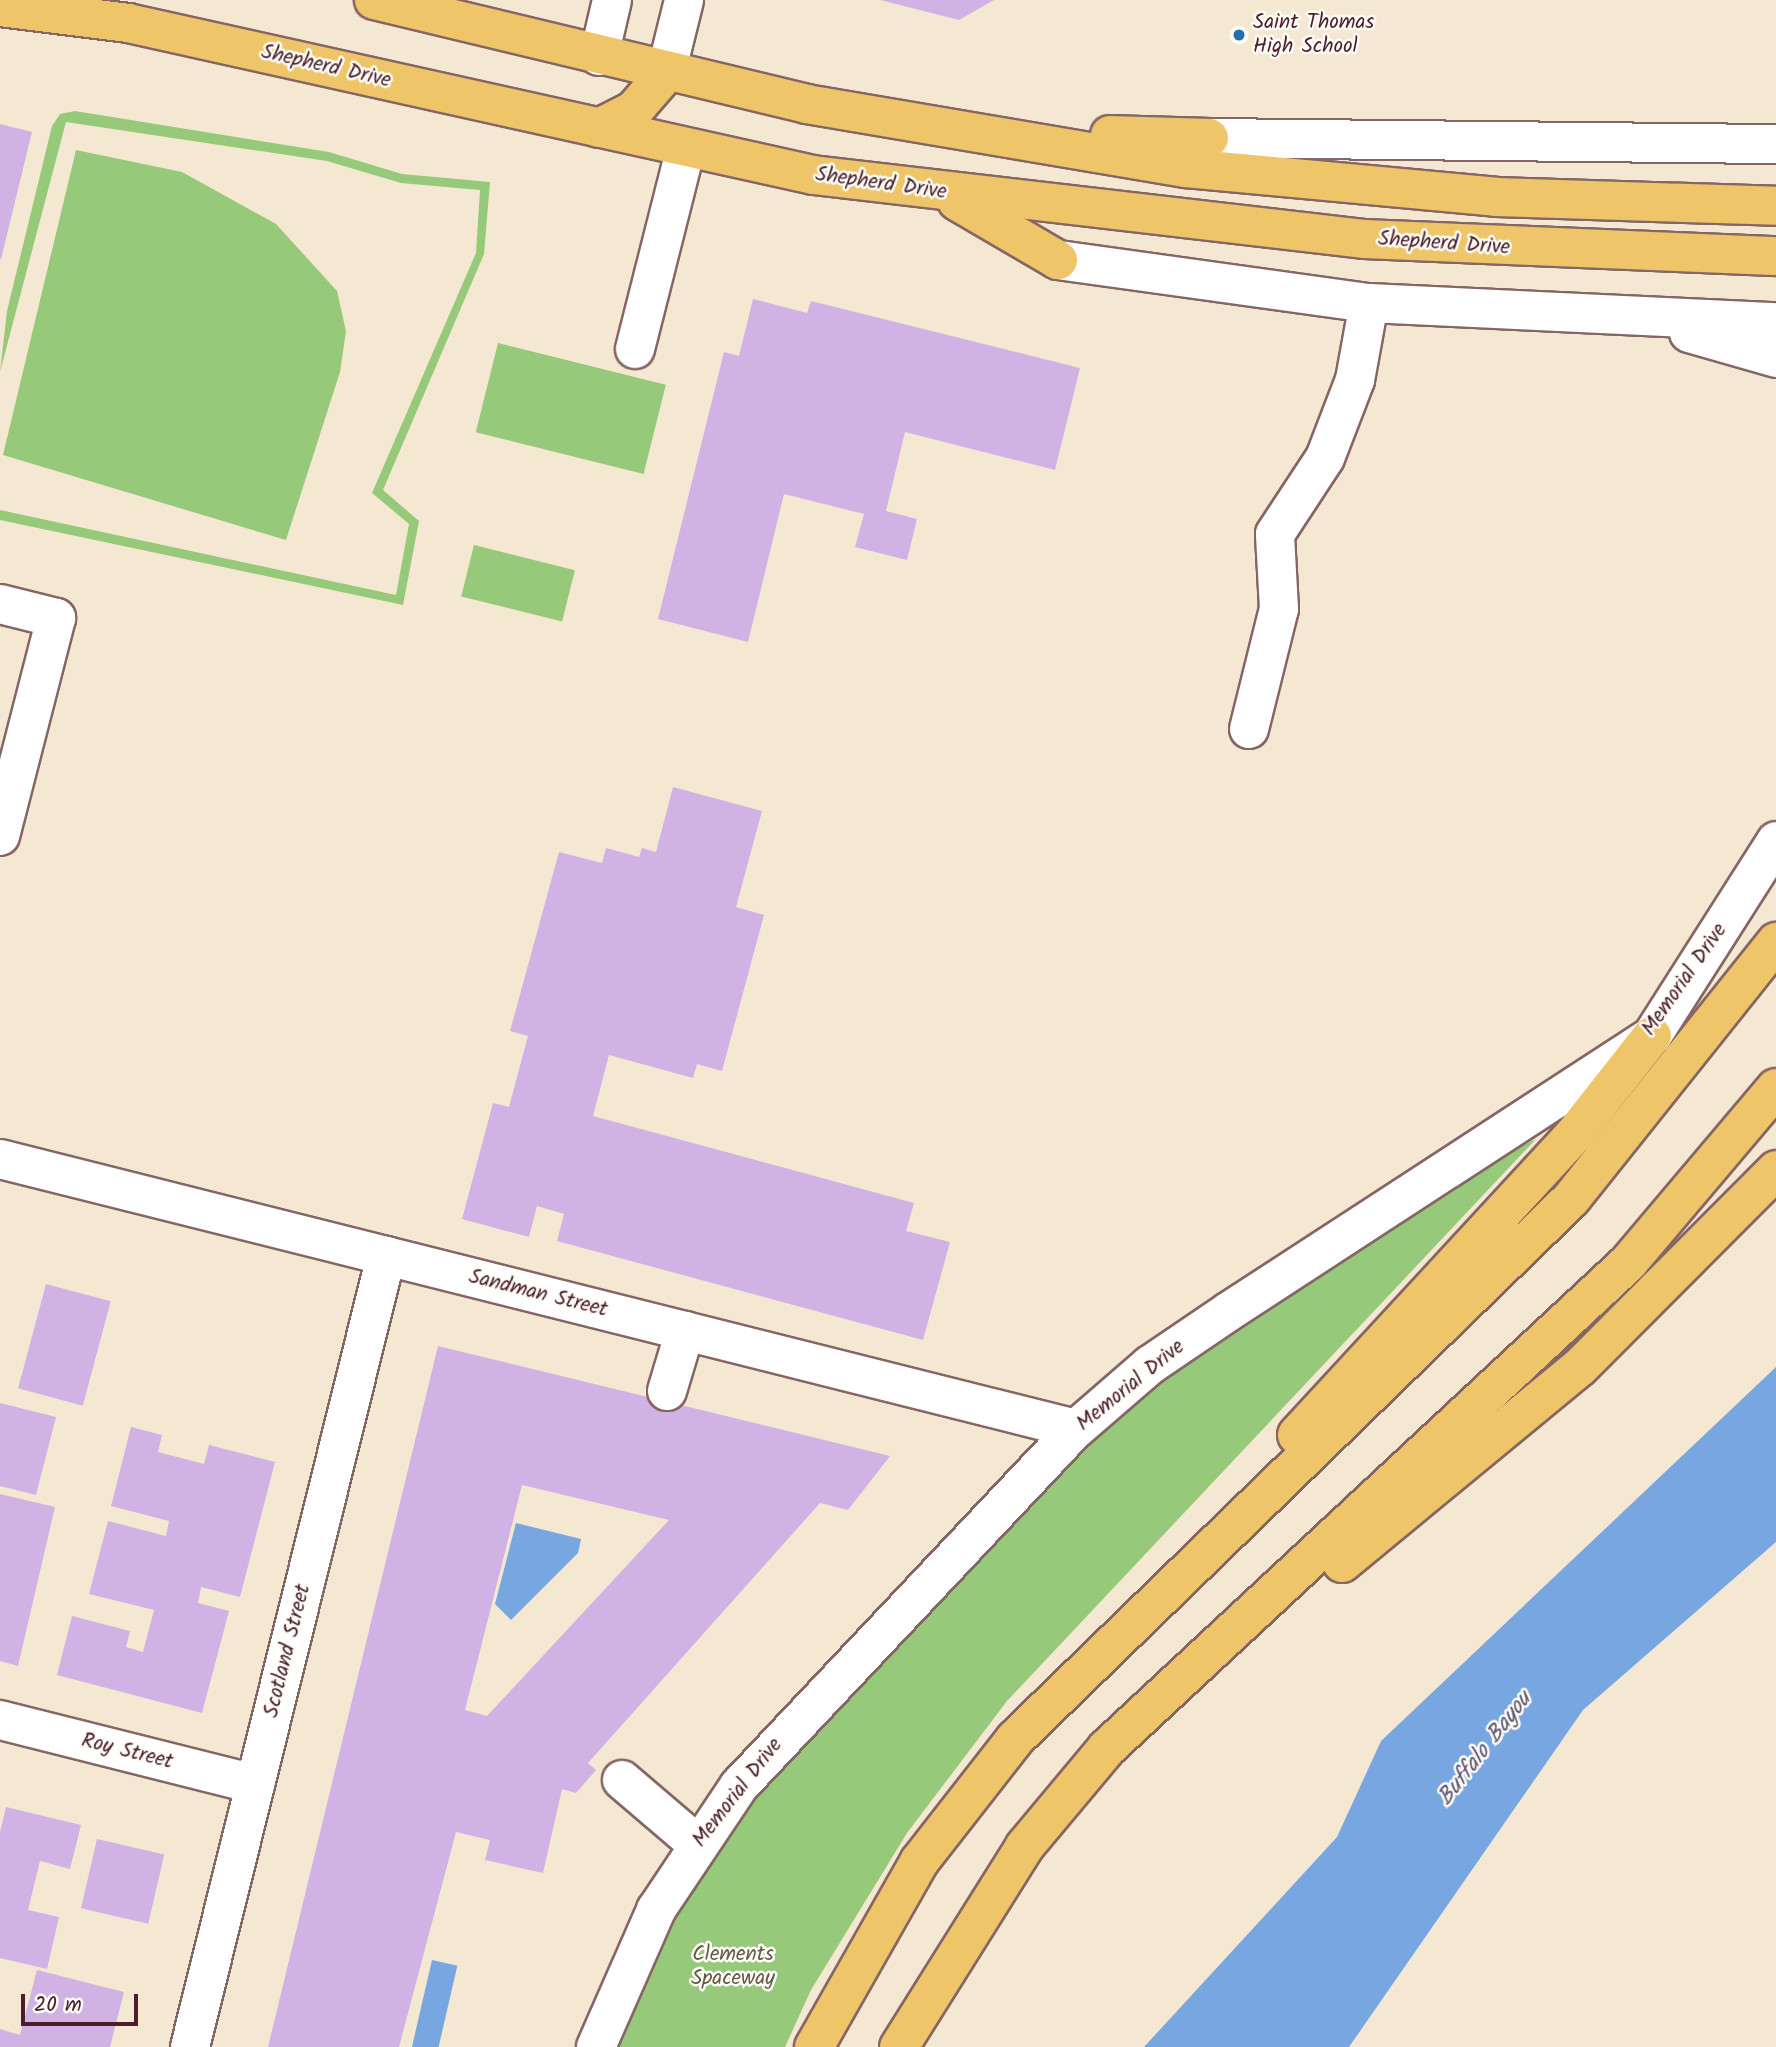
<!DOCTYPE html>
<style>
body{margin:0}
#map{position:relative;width:1776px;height:2047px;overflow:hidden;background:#f5e8d2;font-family:Kalam,sans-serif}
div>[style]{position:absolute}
.green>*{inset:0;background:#96c979;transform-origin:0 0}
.water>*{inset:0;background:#77a6e1;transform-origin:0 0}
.building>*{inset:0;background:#d1b2e4;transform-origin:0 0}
.roads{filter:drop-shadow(2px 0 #866565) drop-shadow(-2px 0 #866565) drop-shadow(0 2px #866565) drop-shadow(0 -2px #866565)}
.minor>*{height:38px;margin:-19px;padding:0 19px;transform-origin:19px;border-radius:19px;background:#fff}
.major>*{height:38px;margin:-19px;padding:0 19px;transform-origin:19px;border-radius:19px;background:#eec569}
.dots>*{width:19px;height:19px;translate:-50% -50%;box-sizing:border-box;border:4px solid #fdfcf7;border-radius:50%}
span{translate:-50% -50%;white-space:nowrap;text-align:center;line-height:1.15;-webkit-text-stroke:5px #fdfcf7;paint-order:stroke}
.poi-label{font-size:21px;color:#4a1f2b}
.left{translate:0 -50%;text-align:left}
.street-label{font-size:21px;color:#4a1f2b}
.park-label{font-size:21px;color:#655a46}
.water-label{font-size:23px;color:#5c5574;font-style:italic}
.scale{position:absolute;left:21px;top:1994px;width:117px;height:32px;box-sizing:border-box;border:4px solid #4a1f2b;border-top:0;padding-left:9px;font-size:21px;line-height:24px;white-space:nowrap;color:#4a1f2b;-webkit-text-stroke:5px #fdfcf7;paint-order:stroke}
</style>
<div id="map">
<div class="green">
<div style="clip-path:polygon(75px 111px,329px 152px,402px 174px,490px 182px,484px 254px,383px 490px,419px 521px,403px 605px,0 520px,0 510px,396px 595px,409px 524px,372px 493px,476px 253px,480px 190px,401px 183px,327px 161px,66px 122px,0 372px,7px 311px,52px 126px,60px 114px)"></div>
<div style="clip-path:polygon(76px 150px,182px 172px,276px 224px,337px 291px,346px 331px,340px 372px,286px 540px,3px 455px)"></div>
<div style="left:498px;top:343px;width:173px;height:92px;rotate:14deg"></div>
<div style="left:474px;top:545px;width:104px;height:53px;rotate:14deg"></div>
<div style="clip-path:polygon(1536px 1139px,1007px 1701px,907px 1833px,811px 1990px,785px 2047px,617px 2047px,658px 1937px,789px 1753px,1106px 1425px,1179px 1364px,1461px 1176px)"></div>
</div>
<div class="water">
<div style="clip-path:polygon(1776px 1367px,1776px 1542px,1583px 1710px,1349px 2047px,1144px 2047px,1337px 1837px,1381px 1741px)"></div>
<div style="clip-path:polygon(516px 1523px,581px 1539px,578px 1553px,511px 1620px,495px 1604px)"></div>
<div style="left:432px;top:1960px;width:26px;height:89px;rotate:13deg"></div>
</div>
<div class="building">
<div style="clip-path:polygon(880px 0,994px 0,959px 20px)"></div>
<div style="clip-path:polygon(0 124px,32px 132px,1px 259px,0 259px)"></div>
<div style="clip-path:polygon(753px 299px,807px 313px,811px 301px,1080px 368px,1055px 470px,905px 432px,886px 511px,917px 519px,907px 560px,855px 547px,864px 514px,784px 494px,748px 642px,658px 619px,724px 352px,739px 356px)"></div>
<div style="clip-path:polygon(673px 787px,762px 811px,736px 907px,764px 915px,722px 1071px,697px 1064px,693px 1078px,609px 1055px,593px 1116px,914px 1203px,906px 1231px,950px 1242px,923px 1340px,557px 1241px,564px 1214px,537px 1206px,529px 1237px,462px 1219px,493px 1103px,509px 1107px,528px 1036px,510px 1031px,559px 852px,602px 863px,606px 848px,639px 857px,642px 848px,656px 852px)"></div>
<div style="left:46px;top:1284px;width:67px;height:108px;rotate:15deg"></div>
<div style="clip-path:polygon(evenodd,438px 1346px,890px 1456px,848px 1510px,820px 1503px,588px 1763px,596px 1770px,576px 1793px,562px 1789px,543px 1873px,485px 1860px,490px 1840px,456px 1832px,399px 2047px,268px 2047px,438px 1346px,522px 1485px,669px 1520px,487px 1716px,465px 1710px,522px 1485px)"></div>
<div style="clip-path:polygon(0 1403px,56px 1417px,36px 1495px,0 1486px)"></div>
<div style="clip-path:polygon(131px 1427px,162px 1435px,158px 1452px,204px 1464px,209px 1445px,275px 1462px,240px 1597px,201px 1587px,198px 1603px,229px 1611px,202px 1713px,57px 1675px,72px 1616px,130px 1631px,126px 1647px,143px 1652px,154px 1610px,89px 1594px,108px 1521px,166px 1536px,169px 1521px,111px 1506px)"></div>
<div style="clip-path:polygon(0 1494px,55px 1507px,18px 1666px,0 1661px)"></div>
<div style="clip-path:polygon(6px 1807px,81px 1825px,70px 1869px,40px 1861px,28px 1910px,59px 1917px,47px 1969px,0 1958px,0 1832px)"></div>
<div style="left:97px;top:1839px;width:69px;height:71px;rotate:13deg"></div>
<div style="clip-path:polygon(37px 1970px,124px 1992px,110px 2047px,0 2047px,0 2029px,20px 2035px)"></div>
</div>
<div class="roads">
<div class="minor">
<div style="left:599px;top:56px;width:57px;rotate:-76.9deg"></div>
<div style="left:666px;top:73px;width:75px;rotate:-76.1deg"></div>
<div style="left:1209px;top:138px;width:567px;rotate:0.61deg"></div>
<div style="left:1058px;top:260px;width:314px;rotate:7.9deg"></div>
<div style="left:1369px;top:303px;width:407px;rotate:2.7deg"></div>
<div style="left:1689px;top:333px;width:91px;rotate:16deg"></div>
<div style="left:635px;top:349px;width:207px;rotate:-75.8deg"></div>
<div style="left:0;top:604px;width:58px;rotate:14deg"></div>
<div style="left:56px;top:618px;width:225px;rotate:104.4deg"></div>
<div style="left:1249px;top:729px;width:124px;rotate:-76deg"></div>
<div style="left:1279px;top:609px;width:75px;rotate:-93.1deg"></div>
<div style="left:1275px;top:534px;width:91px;rotate:-56.7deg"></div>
<div style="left:1325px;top:458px;width:84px;rotate:-69deg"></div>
<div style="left:1355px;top:380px;width:78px;rotate:-79.7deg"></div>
<div style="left:0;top:1159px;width:1109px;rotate:14.09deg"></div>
<div style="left:667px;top:1391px;width:63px;rotate:-73.3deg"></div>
<div style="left:0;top:1720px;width:263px;rotate:14.1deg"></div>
<div style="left:622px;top:1780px;width:99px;rotate:40.5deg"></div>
<div style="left:190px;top:2047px;width:815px;rotate:-76.08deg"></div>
<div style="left:596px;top:2047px;width:150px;rotate:-66.3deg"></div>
<div style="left:656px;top:1910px;width:149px;rotate:-56.2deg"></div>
<div style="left:739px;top:1786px;width:491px;rotate:-46.7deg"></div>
<div style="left:1076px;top:1429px;width:98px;rotate:-40.9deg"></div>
<div style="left:1150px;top:1365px;width:94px;rotate:-34.2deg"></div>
<div style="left:1228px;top:1312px;width:506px;rotate:-33.06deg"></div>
<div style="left:1652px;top:1036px;width:231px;rotate:-57.5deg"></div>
</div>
<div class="major">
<div style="left:374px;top:0;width:444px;rotate:13.5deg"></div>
<div style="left:806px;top:104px;width:385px;rotate:9.6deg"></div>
<div style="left:1186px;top:168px;width:311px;rotate:5.3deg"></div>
<div style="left:1496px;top:197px;width:280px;rotate:1.8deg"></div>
<div style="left:0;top:7px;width:129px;rotate:7.1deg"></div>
<div style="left:128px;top:23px;width:702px;rotate:12.51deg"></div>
<div style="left:813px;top:175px;width:556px;rotate:6.61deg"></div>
<div style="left:1365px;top:239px;width:411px;rotate:2.4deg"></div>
<div style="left:599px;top:128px;width:39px;rotate:-27deg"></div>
<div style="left:634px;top:110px;width:49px;rotate:-49.1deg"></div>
<div style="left:1110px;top:135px;width:99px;rotate:1.7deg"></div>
<div style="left:957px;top:201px;width:117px;rotate:30.3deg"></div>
<div style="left:1297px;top:1435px;width:408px;rotate:-47.3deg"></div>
<div style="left:1574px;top:1135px;width:126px;rotate:-51.8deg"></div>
<div style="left:1342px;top:1563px;width:308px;rotate:-39.5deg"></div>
<div style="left:1580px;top:1367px;width:278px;rotate:-45.1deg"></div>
<div style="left:814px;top:2047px;width:213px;rotate:-60.4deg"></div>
<div style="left:919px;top:1862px;width:157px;rotate:-52deg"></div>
<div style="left:1016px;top:1738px;width:774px;rotate:-44.16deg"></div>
<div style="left:1571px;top:1199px;width:329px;rotate:-51.4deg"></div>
<div style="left:899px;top:2047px;width:237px;rotate:-57.9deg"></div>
<div style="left:1025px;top:1846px;width:128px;rotate:-50.1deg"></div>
<div style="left:1107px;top:1748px;width:712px;rotate:-42.95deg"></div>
<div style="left:1628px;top:1263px;width:229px;rotate:-49.8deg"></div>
</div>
</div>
<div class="dots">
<div style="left:1239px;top:35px;background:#1f6fb2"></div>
</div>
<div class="poi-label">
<span class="left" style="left:1253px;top:35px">Saint Thomas<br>High School</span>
</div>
<div class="street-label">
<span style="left:326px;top:67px;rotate:13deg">Shepherd Drive</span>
<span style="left:881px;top:184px;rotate:8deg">Shepherd Drive</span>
<span style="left:1444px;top:244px;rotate:4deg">Shepherd Drive</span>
<span style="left:1685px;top:980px;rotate:-55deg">Memorial Drive</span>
<span style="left:538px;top:1294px;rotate:14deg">Sandman Street</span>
<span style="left:1131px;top:1386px;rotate:-39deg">Memorial Drive</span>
<span style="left:288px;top:1651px;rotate:-76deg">Scotland Street</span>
<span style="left:127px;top:1752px;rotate:14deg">Roy Street</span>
<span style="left:738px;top:1793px;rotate:-52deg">Memorial Drive</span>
</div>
<div class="park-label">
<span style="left:733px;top:1967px">Clements<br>Spaceway</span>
</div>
<div class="water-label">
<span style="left:1485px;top:1749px;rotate:-52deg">Buffalo Bayou</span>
</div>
<div class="scale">20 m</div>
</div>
